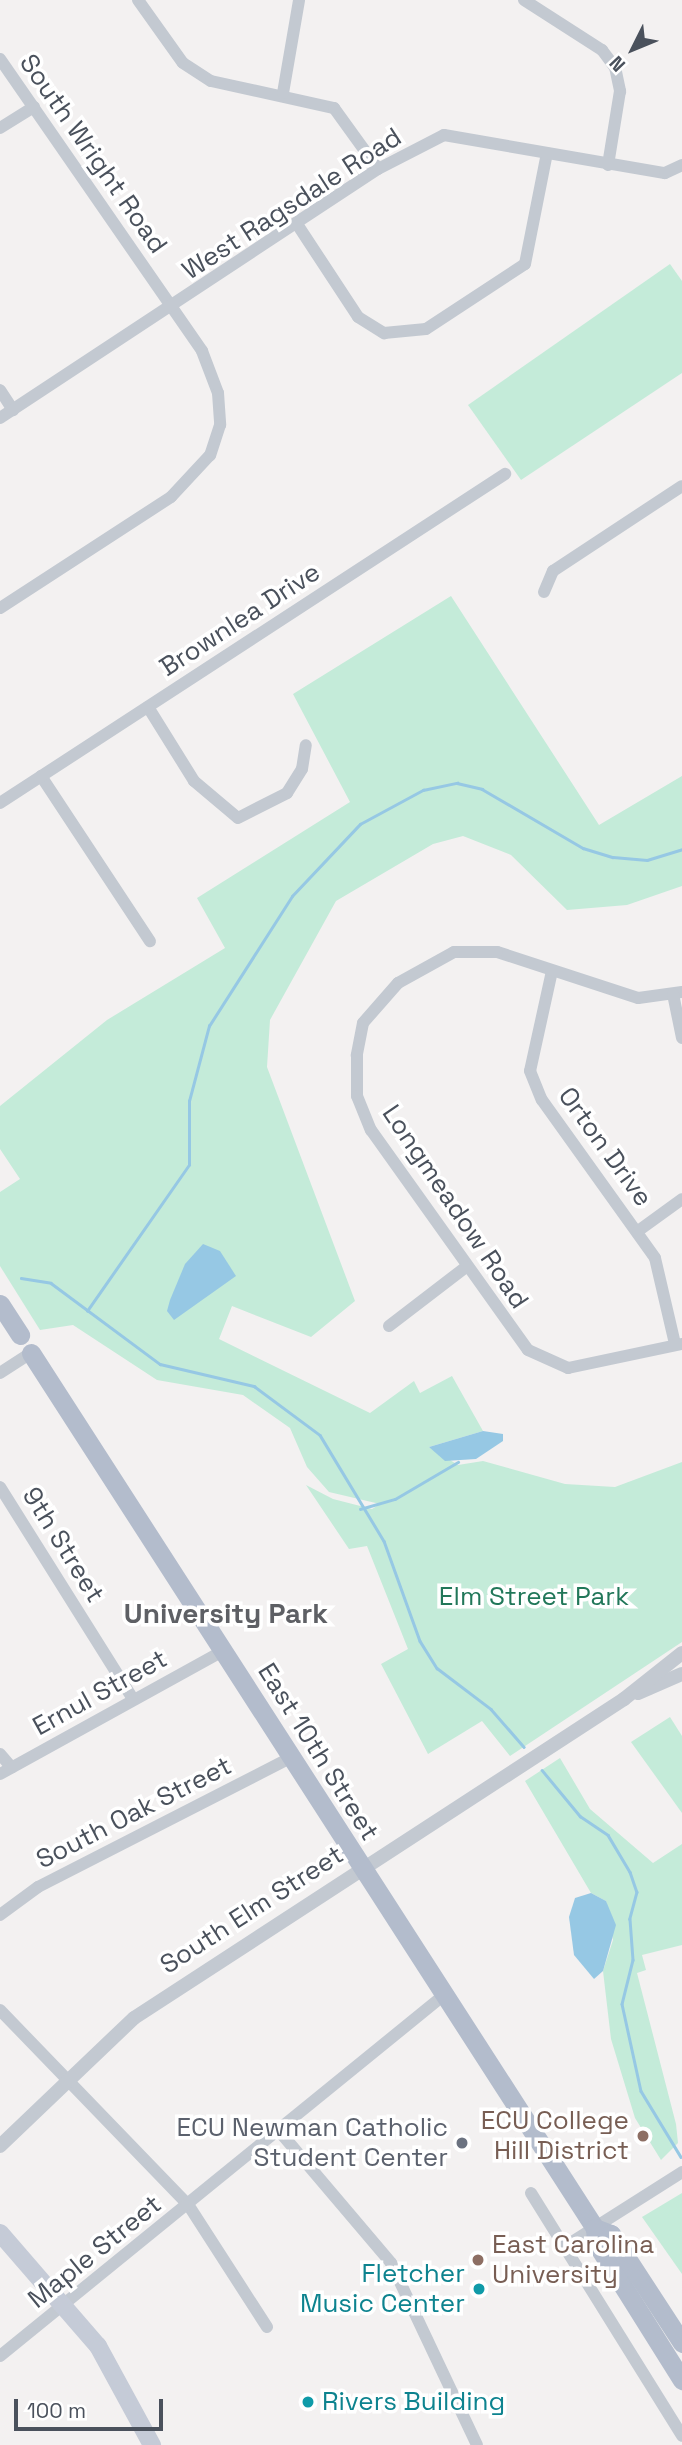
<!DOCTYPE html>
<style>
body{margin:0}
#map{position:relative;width:682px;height:2445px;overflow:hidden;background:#f3f1f1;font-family:"Space Grotesk",sans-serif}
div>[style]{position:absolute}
.green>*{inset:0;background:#c4ebd9}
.water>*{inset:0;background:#96c8e4}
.stream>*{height:2.5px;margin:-1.25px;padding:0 1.25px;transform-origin:1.25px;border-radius:1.25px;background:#96c8e4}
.minor>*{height:12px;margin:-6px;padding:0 6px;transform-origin:6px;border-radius:6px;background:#c3c9d1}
.tertiary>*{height:14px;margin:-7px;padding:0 7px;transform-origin:7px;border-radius:7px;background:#c3c9d1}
.secondary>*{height:18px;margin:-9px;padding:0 9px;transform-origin:9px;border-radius:9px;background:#c5cbd7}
.primary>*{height:19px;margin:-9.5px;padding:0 9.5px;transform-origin:9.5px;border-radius:9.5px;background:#b3bccc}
.dots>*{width:19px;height:19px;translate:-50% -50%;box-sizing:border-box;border:4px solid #fff;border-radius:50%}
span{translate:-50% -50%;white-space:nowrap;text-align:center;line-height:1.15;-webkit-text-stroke:7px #fff;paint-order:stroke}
.street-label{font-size:26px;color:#4a515c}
.park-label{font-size:26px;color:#217759}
.education-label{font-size:26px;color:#785e54}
.right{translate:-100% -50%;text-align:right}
.left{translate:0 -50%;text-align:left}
.worship-label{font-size:26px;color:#5b616d}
.culture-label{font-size:26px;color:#0d838f}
.neighbourhood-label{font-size:28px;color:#5e6065;font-weight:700}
.north{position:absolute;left:598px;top:14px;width:70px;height:70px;-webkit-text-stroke:5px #fff;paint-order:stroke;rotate:227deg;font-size:19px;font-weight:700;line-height:28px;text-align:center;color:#4a515c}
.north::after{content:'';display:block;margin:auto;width:24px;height:32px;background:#4a515c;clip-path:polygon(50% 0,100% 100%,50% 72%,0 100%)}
.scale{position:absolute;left:14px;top:2399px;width:149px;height:32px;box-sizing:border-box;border:4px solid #4a515c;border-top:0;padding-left:9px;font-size:21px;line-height:24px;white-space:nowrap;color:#4a515c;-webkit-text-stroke:5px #fff;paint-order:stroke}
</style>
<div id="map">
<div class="green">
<div style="clip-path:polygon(670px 264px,682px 281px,682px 373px,521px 480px,468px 405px)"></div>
<div style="clip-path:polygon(451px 596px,599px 825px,682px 776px,682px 886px,627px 905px,567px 910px,511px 855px,463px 836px,433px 844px,336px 901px,270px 1020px,267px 1067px,355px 1301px,311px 1337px,232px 1306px,219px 1339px,370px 1413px,414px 1381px,420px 1393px,452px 1376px,483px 1431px,429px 1447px,458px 1465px,483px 1461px,565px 1484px,615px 1487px,682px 1462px,682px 1642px,510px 1756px,482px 1721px,428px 1754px,381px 1664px,408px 1649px,367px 1546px,349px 1549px,306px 1485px,333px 1499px,372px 1509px,380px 1504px,329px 1492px,307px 1467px,290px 1428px,243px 1395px,157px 1380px,73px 1325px,40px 1330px,0 1266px,0 1192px,20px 1179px,0 1149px,0 1106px,107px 1020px,225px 948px,197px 898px,350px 802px,293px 694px)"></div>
<div style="clip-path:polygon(670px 1717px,682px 1736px,682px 1813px,631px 1742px)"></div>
<div style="clip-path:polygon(560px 1758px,590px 1809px,653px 1863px,682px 1844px,682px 1945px,642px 1955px,646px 1970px,637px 1973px,676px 2124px,678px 2143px,661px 2160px,635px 2118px,611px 2039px,603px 1971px,613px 1940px,606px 1901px,591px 1893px,525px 1781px)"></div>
<div style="clip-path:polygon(682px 2193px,682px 2274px,642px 2217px)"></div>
</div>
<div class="water">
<div style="clip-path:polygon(203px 1244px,220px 1251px,236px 1276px,174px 1320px,167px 1311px,170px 1300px,185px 1264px)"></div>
<div style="clip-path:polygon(483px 1431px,503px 1434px,503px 1441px,476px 1459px,445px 1461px,429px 1447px)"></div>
<div style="clip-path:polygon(591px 1893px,606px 1901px,616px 1925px,603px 1971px,594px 1979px,574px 1955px,569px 1917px,575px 1898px)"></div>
</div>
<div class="stream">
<div style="left:21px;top:1278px;width:30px;rotate:9deg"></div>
<div style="left:51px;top:1283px;width:136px;rotate:36.6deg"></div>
<div style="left:160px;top:1364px;width:97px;rotate:13.2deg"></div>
<div style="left:254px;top:1386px;width:82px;rotate:36.6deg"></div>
<div style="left:320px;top:1435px;width:124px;rotate:58.9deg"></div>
<div style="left:384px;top:1541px;width:106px;rotate:70.2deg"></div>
<div style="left:420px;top:1641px;width:32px;rotate:58deg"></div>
<div style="left:437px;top:1668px;width:68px;rotate:37.2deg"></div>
<div style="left:491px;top:1709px;width:50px;rotate:49deg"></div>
<div style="left:87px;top:1311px;width:178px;rotate:-55.1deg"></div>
<div style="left:189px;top:1165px;width:64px;rotate:-90deg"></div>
<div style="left:189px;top:1101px;width:78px;rotate:-75.1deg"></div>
<div style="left:209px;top:1026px;width:154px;rotate:-57.4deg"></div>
<div style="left:292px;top:896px;width:99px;rotate:-46.6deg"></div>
<div style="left:360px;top:824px;width:72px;rotate:-28.4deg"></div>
<div style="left:423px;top:790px;width:35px;rotate:-12deg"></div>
<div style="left:457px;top:783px;width:26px;rotate:13deg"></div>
<div style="left:482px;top:789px;width:117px;rotate:30.3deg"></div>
<div style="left:583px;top:848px;width:31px;rotate:17deg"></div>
<div style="left:613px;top:857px;width:34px;rotate:5deg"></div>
<div style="left:647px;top:860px;width:37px;rotate:-17deg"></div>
<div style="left:360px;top:1509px;width:36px;rotate:-16deg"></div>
<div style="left:395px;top:1499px;width:73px;rotate:-30.4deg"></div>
<div style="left:542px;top:1770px;width:60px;rotate:50.4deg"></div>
<div style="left:580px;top:1816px;width:34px;rotate:34deg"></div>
<div style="left:608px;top:1835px;width:43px;rotate:59.3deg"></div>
<div style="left:630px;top:1872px;width:21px;rotate:71deg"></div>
<div style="left:637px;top:1892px;width:28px;rotate:105deg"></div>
<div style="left:630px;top:1919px;width:41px;rotate:85.8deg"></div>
<div style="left:633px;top:1960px;width:45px;rotate:104deg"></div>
<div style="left:622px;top:2004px;width:89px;rotate:77.7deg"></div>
<div style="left:641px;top:2091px;width:77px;rotate:58.8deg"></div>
</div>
<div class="minor">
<div style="left:138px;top:0;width:77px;rotate:54.5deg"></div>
<div style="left:183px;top:63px;width:33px;rotate:33deg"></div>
<div style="left:211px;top:81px;width:126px;rotate:12.4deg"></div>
<div style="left:334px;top:108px;width:75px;rotate:54.2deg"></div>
<div style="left:524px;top:0;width:93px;rotate:32.7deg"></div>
<div style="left:602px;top:50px;width:21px;rotate:53deg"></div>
<div style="left:615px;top:67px;width:25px;rotate:78deg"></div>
<div style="left:620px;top:91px;width:75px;rotate:99.2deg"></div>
<div style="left:0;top:59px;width:355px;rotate:55.3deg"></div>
<div style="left:202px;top:351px;width:45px;rotate:69.1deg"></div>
<div style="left:218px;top:393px;width:32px;rotate:86deg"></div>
<div style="left:220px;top:425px;width:32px;rotate:108deg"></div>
<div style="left:210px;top:455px;width:57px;rotate:132.9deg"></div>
<div style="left:171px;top:497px;width:204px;rotate:147deg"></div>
<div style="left:283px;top:93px;width:94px;rotate:-80.2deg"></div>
<div style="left:0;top:128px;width:40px;rotate:-32deg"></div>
<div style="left:297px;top:224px;width:111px;rotate:56.7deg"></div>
<div style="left:358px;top:317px;width:31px;rotate:32deg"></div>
<div style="left:384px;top:333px;width:42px;rotate:-5.4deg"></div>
<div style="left:426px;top:329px;width:118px;rotate:-33.3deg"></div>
<div style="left:525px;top:264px;width:113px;rotate:-78.8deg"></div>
<div style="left:0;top:390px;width:24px;rotate:57deg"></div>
<div style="left:0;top:418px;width:453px;rotate:-33.4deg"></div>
<div style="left:378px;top:169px;width:74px;rotate:-27.3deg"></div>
<div style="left:444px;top:135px;width:224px;rotate:9.8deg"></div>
<div style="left:665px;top:173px;width:19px;rotate:-25deg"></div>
<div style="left:544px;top:592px;width:23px;rotate:-67deg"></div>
<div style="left:553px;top:571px;width:154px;rotate:-33.4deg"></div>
<div style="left:148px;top:707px;width:87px;rotate:58.1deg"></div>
<div style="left:194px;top:781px;width:57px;rotate:40.1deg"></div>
<div style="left:238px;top:818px;width:55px;rotate:-27deg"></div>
<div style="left:287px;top:793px;width:28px;rotate:-58deg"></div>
<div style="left:302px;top:769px;width:24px;rotate:-81deg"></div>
<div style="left:41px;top:776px;width:198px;rotate:56.6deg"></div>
<div style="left:0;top:803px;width:603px;rotate:-33.08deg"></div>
<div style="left:552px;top:971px;width:102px;rotate:102.4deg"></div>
<div style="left:530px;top:1071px;width:31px;rotate:68deg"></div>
<div style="left:542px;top:1100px;width:194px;rotate:54.4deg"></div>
<div style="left:655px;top:1258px;width:88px;rotate:76.9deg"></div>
<div style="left:682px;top:992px;width:44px;rotate:172.2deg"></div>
<div style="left:638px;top:998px;width:148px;rotate:-161.9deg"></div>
<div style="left:497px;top:952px;width:43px;rotate:180deg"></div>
<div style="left:454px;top:952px;width:64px;rotate:151deg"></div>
<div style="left:398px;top:983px;width:53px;rotate:131.2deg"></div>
<div style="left:363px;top:1023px;width:33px;rotate:101deg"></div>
<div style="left:357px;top:1055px;width:41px;rotate:90deg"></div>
<div style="left:357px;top:1096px;width:37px;rotate:68deg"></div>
<div style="left:371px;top:1130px;width:270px;rotate:54.5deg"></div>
<div style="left:528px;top:1350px;width:44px;rotate:24.2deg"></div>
<div style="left:568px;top:1368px;width:116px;rotate:-11.9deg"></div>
<div style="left:673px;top:994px;width:45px;rotate:78.4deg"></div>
<div style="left:638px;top:1231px;width:54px;rotate:-36deg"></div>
<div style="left:389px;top:1326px;width:97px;rotate:-37.5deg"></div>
<div style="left:0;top:1373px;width:37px;rotate:-33deg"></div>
<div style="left:0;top:1487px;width:250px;rotate:57.9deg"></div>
<div style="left:0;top:1754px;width:18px;rotate:49deg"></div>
<div style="left:0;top:1774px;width:255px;rotate:-28.9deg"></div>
<div style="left:0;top:1915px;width:47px;rotate:-36.4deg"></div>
<div style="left:38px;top:1887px;width:285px;rotate:-27.1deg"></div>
<div style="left:0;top:2010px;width:272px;rotate:46deg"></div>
<div style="left:189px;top:2206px;width:144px;rotate:57.2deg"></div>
<div style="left:280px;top:2132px;width:172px;rotate:49.7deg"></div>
<div style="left:391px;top:2263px;width:201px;rotate:64.7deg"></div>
<div style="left:531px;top:2193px;width:286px;rotate:58.1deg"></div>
<div style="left:564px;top:2247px;width:140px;rotate:-32.4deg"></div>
<div style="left:0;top:2356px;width:572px;rotate:-39.11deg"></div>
</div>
<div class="tertiary">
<div style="left:638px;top:1693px;width:48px;rotate:-23.4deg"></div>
<div style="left:0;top:2146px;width:185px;rotate:-43.7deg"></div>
<div style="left:134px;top:2018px;width:585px;rotate:-33.06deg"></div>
<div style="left:624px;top:1699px;width:74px;rotate:-38.4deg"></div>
</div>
<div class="secondary">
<div style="left:0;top:2233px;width:150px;rotate:49.1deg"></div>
<div style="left:98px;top:2346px;width:113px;rotate:61.4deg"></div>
</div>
<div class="primary">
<div style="left:0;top:1304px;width:37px;rotate:57deg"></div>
<div style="left:31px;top:1353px;width:1041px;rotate:57.2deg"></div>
<div style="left:595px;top:2228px;width:15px;rotate:86deg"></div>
<div style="left:596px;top:2243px;width:162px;rotate:57.9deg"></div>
<div style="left:595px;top:2228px;width:17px;rotate:21deg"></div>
<div style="left:611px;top:2234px;width:130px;rotate:56.9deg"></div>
</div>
<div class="dots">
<div style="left:643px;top:2136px;background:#8d6e63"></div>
<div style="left:462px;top:2143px;background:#6b7280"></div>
<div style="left:478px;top:2260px;background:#8d6e63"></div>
<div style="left:479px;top:2289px;background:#0f9aa8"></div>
<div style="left:308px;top:2402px;background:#0f9aa8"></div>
</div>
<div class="street-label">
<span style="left:93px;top:154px;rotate:55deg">South Wright Road</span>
<span style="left:292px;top:204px;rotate:-33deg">West Ragsdale Road</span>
<span style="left:240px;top:620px;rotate:-33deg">Brownlea Drive</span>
<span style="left:605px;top:1147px;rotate:54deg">Orton Drive</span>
<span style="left:455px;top:1207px;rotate:56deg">Longmeadow Road</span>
<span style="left:63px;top:1545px;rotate:58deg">9th Street</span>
<span style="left:100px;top:1693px;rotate:-29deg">Ernul Street</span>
<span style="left:318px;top:1752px;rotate:58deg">East 10th Street</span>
<span style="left:134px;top:1813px;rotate:-27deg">South Oak Street</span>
<span style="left:252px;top:1910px;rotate:-33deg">South Elm Street</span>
<span style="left:95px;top:2252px;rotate:-39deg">Maple Street</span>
</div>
<div class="park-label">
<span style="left:534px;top:1597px">Elm Street Park</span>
</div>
<div class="education-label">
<span class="right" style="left:629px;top:2136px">ECU College<br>Hill District</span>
<span class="left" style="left:492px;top:2260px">East Carolina<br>University</span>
</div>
<div class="worship-label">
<span class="right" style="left:448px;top:2143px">ECU Newman Catholic<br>Student Center</span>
</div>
<div class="culture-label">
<span class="right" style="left:465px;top:2289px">Fletcher<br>Music Center</span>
<span class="left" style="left:322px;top:2402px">Rivers Building</span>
</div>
<div class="neighbourhood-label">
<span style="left:226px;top:1613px">University Park</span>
</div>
<div class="north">N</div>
<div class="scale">100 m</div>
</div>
